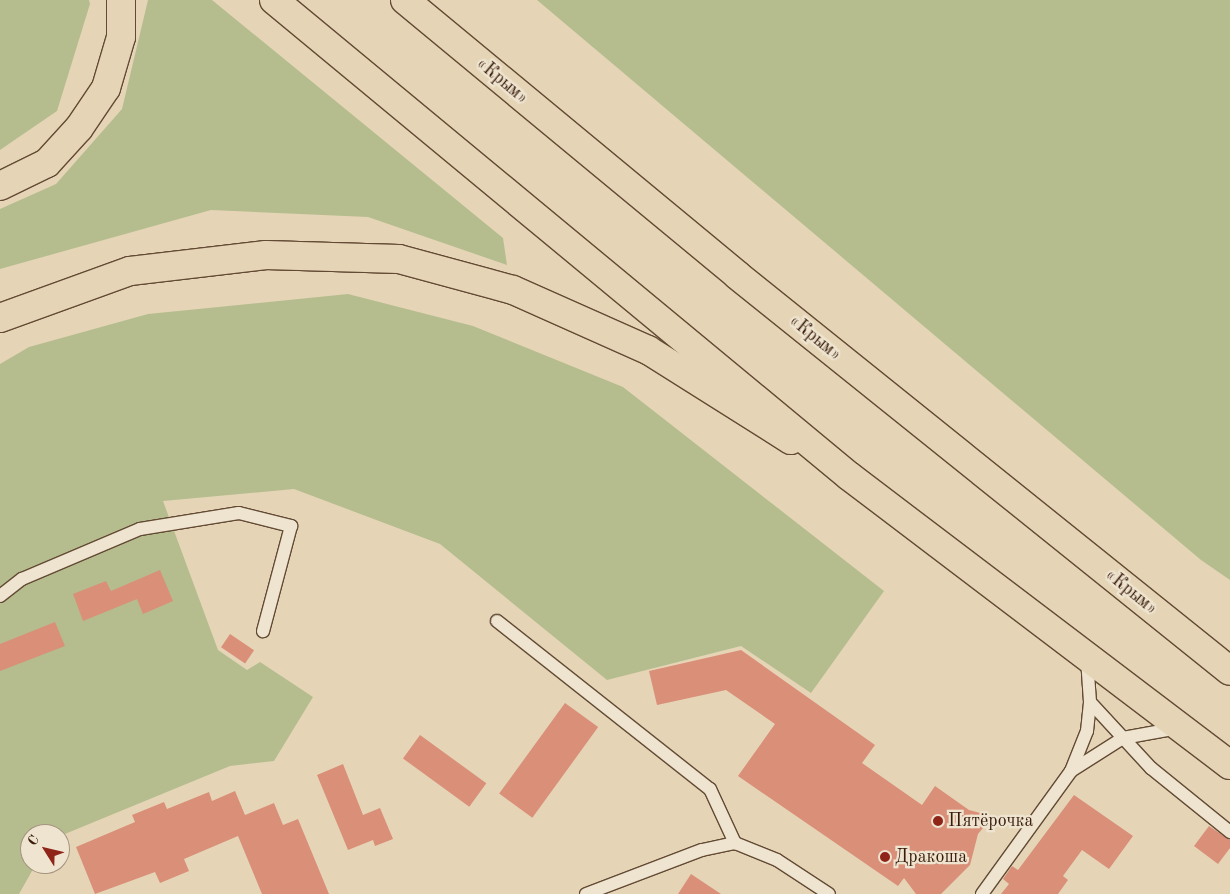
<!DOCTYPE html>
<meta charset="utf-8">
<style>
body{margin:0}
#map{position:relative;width:1230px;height:894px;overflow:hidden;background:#e5d5b6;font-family:"Old Standard TT",serif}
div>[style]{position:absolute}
.green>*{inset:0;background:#b5bd8e}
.building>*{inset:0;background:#da8f78;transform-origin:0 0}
.roads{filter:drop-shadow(1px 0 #634a34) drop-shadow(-1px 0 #634a34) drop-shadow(0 1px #634a34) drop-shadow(0 -1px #634a34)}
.lane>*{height:12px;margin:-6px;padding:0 6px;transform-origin:6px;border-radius:6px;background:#eee4d0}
.primary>*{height:28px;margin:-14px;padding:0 14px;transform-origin:14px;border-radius:14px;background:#e5d5b6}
.highway>*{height:28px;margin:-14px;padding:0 14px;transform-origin:14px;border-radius:14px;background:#e5d5b6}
.dots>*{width:14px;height:14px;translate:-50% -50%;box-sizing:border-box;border:2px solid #eee4d0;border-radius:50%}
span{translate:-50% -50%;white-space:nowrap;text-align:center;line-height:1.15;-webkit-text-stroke:4.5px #eee4d0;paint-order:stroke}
.street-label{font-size:18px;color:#381b09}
.poi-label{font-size:18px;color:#381b09}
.left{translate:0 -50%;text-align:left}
.north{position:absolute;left:20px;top:824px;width:50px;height:50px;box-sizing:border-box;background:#eee4d0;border:1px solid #a59480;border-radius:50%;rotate:306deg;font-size:14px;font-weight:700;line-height:20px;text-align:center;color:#381b09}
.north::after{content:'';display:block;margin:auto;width:18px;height:22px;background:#8f2418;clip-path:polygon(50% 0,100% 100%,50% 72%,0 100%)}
</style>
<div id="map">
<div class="green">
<div style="clip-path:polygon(0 0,89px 0,90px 4px,57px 111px,0 150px)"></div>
<div style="clip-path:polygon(148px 0,212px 0,503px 238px,507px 265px,368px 217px,211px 210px,0 269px,0 209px,56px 184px,122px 109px)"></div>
<div style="clip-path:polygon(537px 0,1230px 0,1230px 580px,1201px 560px)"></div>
<div style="clip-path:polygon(348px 294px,473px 326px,623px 387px,884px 591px,811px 693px,741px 646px,607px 680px,440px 544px,294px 489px,163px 501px,218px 650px,247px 670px,260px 662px,313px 697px,274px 761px,230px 766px,60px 836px,30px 834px,30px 864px,36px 864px,19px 894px,0 894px,0 364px,29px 347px,148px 314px)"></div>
</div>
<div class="building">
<div style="clip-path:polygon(160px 570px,173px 601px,143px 614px,137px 599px,83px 621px,73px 594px,106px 581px,111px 591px)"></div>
<div style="clip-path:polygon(55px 622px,65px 646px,0 671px,0 644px)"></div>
<div style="left:230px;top:634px;width:29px;height:16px;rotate:34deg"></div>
<div style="clip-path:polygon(741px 650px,875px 745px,862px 763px,922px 805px,935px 786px,969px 810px,984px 814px,987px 823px,978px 834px,970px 865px,941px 894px,916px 894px,904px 878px,898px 886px,738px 776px,775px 724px,726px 690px,657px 705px,649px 671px)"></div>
<div style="left:565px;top:703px;width:41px;height:112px;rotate:36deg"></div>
<div style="left:420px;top:735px;width:82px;height:29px;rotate:36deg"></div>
<div style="clip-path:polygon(343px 764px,363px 815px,380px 808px,393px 839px,375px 846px,373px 840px,348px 850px,317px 775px)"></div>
<div style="clip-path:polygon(235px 791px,245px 815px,274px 803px,283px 825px,298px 819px,329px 894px,262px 894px,238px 836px,184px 859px,189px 871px,160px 883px,155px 872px,95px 894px,76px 847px,135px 822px,132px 815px,164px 802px,167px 809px,209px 792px,212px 801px)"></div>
<div style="clip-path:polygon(1074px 795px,1133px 836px,1109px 869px,1082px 850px,1063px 876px,1068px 880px,1058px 894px,1001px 894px,1009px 884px,1003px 879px,1012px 866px,1018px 870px)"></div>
<div style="clip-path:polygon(1209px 826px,1230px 840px,1230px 848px,1218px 864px,1194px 846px)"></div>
<div style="clip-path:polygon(691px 874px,721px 894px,678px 894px)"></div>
</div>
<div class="roads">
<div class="lane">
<div style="left:0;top:596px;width:28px;rotate:-38deg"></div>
<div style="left:22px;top:579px;width:128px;rotate:-23deg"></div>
<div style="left:140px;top:529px;width:100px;rotate:-9.2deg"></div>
<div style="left:239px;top:513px;width:54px;rotate:14deg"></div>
<div style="left:291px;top:526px;width:109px;rotate:104.9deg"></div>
<div style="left:497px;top:621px;width:271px;rotate:38.3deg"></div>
<div style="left:710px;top:789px;width:60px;rotate:65.2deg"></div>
<div style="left:1090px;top:702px;width:90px;rotate:47.3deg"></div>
<div style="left:1151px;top:768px;width:102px;rotate:39deg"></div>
<div style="left:1071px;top:771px;width:62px;rotate:-32.4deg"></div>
<div style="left:1123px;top:738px;width:56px;rotate:-10.3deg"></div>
<div style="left:586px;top:894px;width:124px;rotate:-20.8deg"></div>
<div style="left:702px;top:850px;width:34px;rotate:-12deg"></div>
<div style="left:735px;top:843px;width:45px;rotate:22deg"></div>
<div style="left:777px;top:860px;width:62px;rotate:33.2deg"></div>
<div style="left:982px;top:894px;width:152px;rotate:-54.1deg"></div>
<div style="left:1071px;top:771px;width:43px;rotate:-68.2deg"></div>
<div style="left:1087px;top:731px;width:29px;rotate:-84deg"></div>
<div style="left:1090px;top:702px;width:43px;rotate:-94deg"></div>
</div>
<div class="primary">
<div style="left:0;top:186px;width:52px;rotate:-26.1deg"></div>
<div style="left:47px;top:163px;width:47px;rotate:-47.6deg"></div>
<div style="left:79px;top:128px;width:48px;rotate:-56deg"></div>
<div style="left:106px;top:88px;width:53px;rotate:-73.6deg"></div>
<div style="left:121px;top:37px;width:37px;rotate:-90deg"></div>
<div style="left:0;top:318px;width:138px;rotate:-19.9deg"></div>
<div style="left:130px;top:271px;width:137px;rotate:-6.7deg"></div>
<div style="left:266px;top:255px;width:133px;rotate:1.7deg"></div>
<div style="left:399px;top:259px;width:118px;rotate:15.2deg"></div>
<div style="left:513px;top:290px;width:148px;rotate:24deg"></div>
<div style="left:648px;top:350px;width:169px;rotate:32.2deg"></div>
</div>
<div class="highway">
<div style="left:274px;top:0;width:746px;rotate:39.62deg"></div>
<div style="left:849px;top:476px;width:478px;rotate:37.2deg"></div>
<div style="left:405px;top:0;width:431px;rotate:39.6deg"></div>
<div style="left:737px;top:275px;width:632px;rotate:38.77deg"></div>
</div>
</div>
<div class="dots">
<div style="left:938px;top:821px;background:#8f2418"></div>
<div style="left:885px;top:857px;background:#8f2418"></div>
</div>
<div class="street-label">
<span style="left:502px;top:81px;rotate:40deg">«Крым»</span>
<span style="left:815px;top:338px;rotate:39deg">«Крым»</span>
<span style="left:1131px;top:592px;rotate:39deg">«Крым»</span>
</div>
<div class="poi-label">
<span class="left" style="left:948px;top:821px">Пятёрочка</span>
<span class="left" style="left:895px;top:857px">Дракоша</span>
</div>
<div class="north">С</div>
</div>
